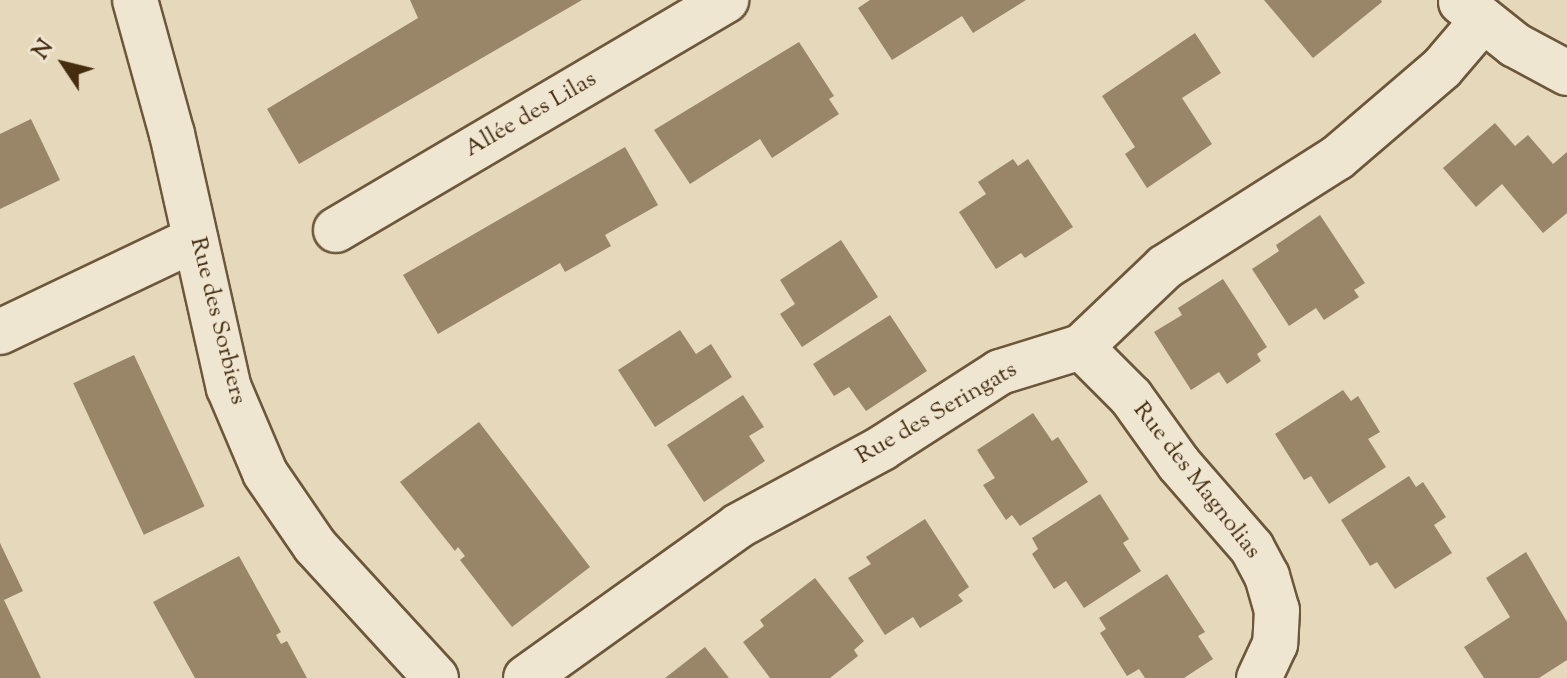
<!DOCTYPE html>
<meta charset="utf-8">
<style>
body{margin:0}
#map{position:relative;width:1567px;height:678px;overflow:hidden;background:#e6d8ba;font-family:"Sorts Mill Goudy",serif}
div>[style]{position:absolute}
.building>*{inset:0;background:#998568;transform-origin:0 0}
.roads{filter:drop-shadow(2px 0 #6d573a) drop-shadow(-2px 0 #6d573a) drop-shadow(0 2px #6d573a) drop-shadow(0 -2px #6d573a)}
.minor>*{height:44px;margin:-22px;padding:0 22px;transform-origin:22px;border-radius:22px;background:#efe6d2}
span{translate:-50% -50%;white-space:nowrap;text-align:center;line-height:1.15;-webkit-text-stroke:6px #efe6d2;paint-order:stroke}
.street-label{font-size:24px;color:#452c0f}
.north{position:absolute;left:24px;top:24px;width:80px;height:80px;-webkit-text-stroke:6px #efe6d2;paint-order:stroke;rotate:305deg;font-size:22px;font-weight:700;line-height:32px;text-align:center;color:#452c0f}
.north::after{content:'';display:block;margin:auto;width:28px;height:36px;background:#452c0f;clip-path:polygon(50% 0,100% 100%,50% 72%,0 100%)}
</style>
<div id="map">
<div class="building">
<div style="clip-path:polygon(410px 0,582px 0,299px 164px,267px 109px,418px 18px)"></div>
<div style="clip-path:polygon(870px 0,1026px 0,973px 33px,962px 16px,892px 60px,858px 8px)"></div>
<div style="clip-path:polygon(1264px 0,1381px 0,1382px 2px,1313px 58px)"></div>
<div style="clip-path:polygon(1195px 33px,1221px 73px,1182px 98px,1212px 144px,1147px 188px,1125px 154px,1135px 147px,1102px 96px)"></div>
<div style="clip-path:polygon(799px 42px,834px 96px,829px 99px,839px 114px,772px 158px,760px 139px,690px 184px,654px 130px)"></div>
<div style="clip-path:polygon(31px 119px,60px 180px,0 209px,0 134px)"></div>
<div style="clip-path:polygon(1495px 123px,1515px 146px,1528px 135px,1553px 164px,1567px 152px,1567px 213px,1543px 233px,1502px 184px,1476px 207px,1443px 168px)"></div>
<div style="clip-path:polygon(625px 147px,658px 205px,605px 235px,611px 246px,565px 272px,560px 263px,438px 334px,403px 275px)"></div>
<div style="clip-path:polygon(1013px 159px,1018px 166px,1028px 159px,1073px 227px,1025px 258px,1021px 253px,996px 269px,959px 212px,986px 194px,978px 182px)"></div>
<div style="clip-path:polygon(1320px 215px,1365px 283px,1354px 290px,1359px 297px,1324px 320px,1316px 308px,1289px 326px,1252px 269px,1279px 251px,1276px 245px)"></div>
<div style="clip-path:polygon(841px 240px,878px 297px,802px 347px,780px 314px,795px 304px,780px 280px)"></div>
<div style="clip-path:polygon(1223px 279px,1267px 347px,1257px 354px,1261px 361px,1227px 384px,1219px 372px,1191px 390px,1154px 332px,1182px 315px,1178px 308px)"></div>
<div style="clip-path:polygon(890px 315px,927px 371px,866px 411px,849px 387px,834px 396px,813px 364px)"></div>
<div style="clip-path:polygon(680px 330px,696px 354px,711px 344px,732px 377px,655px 427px,618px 370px)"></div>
<div style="left:134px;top:355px;width:167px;height:67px;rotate:65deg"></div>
<div style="clip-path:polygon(1343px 390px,1351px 401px,1358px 396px,1380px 432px,1368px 439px,1386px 467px,1329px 504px,1311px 476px,1304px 480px,1275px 434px)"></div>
<div style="clip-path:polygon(743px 395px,764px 427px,749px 436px,765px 461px,704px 502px,667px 445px)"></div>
<div style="clip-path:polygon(1033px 413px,1052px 441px,1058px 437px,1088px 482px,1020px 526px,1012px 515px,1006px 520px,983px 485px,995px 478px,977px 450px)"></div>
<div style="clip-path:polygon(479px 422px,590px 567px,512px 627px,460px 560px,465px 556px,458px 547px,455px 551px,400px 482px)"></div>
<div style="clip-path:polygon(1409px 476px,1416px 487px,1423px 482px,1446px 517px,1434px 525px,1452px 553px,1395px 589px,1377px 562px,1370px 566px,1341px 520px)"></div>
<div style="clip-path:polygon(1100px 494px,1129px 539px,1123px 543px,1141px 571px,1084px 608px,1066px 581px,1054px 589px,1032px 554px,1038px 549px,1032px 538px)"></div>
<div style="clip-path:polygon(925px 519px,969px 587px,958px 595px,963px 601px,920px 628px,913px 617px,885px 635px,848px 578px,871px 564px,866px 557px)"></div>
<div style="clip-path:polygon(0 543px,23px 591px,4px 600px,41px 678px,0 678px)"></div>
<div style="clip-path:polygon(1526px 552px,1567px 622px,1567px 660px,1539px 678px,1484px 678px,1464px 647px,1510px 617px,1486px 578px)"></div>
<div style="clip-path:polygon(239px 556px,281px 632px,276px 635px,281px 644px,287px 641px,307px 678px,195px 678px,153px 602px)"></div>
<div style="clip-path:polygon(1167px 574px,1205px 632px,1198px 636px,1213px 659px,1184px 678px,1145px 678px,1139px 669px,1127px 676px,1100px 633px,1106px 629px,1099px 618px)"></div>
<div style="clip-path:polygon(815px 578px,864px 641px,854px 650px,858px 656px,830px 678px,770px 678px,743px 642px,764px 626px,760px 620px)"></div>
<div style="clip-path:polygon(705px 647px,729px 678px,665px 678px)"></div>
</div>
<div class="roads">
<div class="minor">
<div style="left:135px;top:0;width:139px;rotate:74.6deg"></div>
<div style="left:172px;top:134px;width:260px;rotate:77.4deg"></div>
<div style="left:229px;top:388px;width:92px;rotate:67deg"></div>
<div style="left:265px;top:473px;width:88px;rotate:55.6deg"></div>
<div style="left:315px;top:546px;width:179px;rotate:47.5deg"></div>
<div style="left:1461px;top:2px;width:69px;rotate:38.5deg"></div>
<div style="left:1515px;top:45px;width:59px;rotate:28.3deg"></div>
<div style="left:336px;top:230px;width:453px;rotate:-30.5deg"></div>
<div style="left:0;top:332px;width:216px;rotate:-25.5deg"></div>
<div style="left:1081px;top:347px;width:71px;rotate:45deg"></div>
<div style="left:1131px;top:397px;width:82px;rotate:54.4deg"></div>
<div style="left:1179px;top:464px;width:111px;rotate:49deg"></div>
<div style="left:1252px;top:548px;width:32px;rotate:62deg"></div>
<div style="left:1267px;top:576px;width:35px;rotate:74deg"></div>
<div style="left:1277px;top:610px;width:34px;rotate:93deg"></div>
<div style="left:1275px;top:644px;width:38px;rotate:115deg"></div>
<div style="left:526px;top:678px;width:261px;rotate:-35.6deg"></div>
<div style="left:738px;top:526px;width:164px;rotate:-28.4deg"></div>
<div style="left:882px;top:448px;width:140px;rotate:-32.8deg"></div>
<div style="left:1000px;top:372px;width:85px;rotate:-17.2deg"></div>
<div style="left:1081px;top:347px;width:116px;rotate:-43.6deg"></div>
<div style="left:1165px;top:267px;width:204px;rotate:-32.4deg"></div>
<div style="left:1337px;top:158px;width:138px;rotate:-40.6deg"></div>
<div style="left:1442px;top:68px;width:63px;rotate:-49.5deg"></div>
</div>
</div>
<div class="street-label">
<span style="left:531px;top:115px;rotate:-30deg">Allée des Lilas</span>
<span style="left:217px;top:321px;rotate:76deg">Rue des Sorbiers</span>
<span style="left:937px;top:414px;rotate:-30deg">Rue des Seringats</span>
<span style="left:1196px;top:481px;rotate:52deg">Rue des Magnolias</span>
</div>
<div class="north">N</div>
</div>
